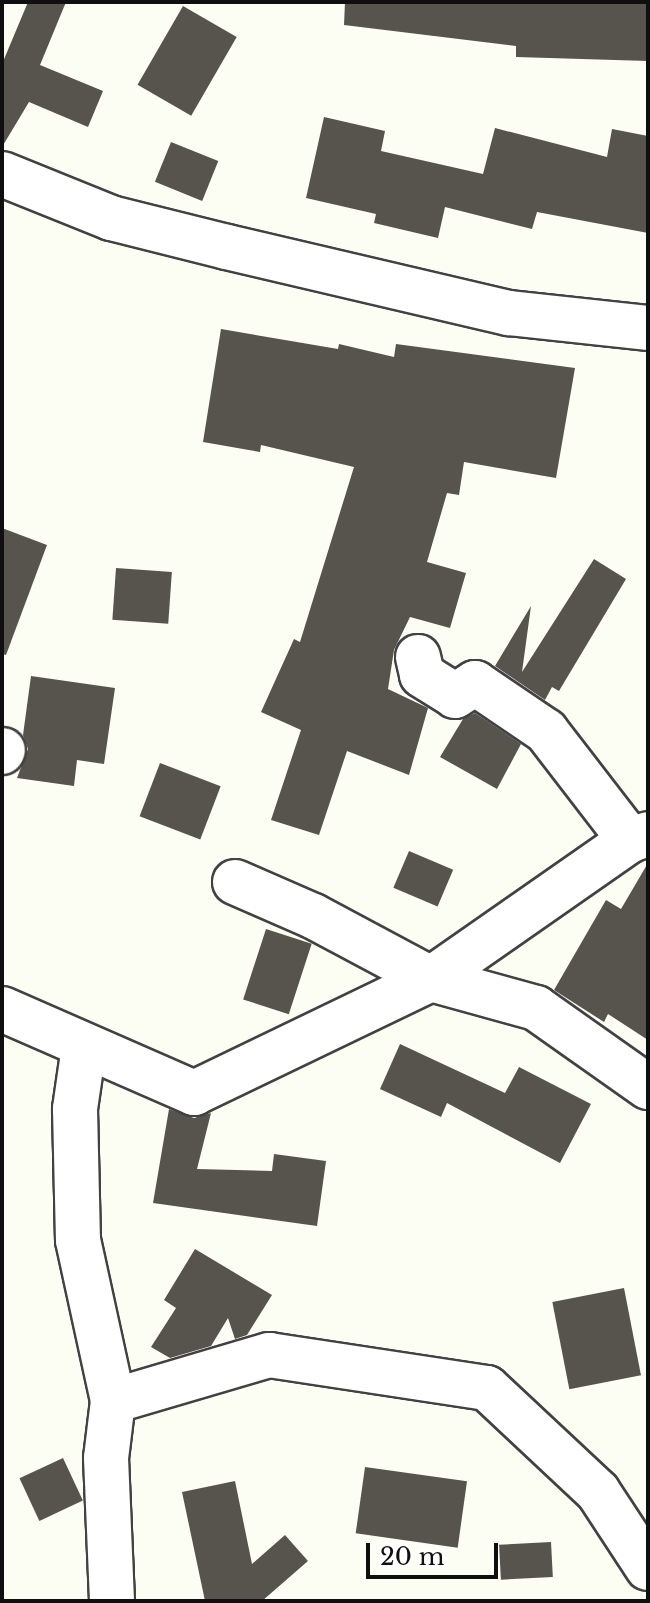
<!DOCTYPE html>
<style>
body{margin:0}
#map{position:relative;width:650px;height:1603px;overflow:hidden;background:#fdfef3;font-family:"Libre Baskerville",serif}
div>[style]{position:absolute}
.building>*{inset:0;background:#57544d;transform-origin:0 0}
.roads{filter:drop-shadow(2px 0 #424242) drop-shadow(-2px 0 #424242) drop-shadow(0 2px #424242) drop-shadow(0 -2px #424242)}
.street>*{height:44px;margin:-22px;padding:0 22px;transform-origin:22px;border-radius:22px;background:#fff}
span{translate:-50% -50%;white-space:nowrap;text-align:center;line-height:1.15;-webkit-text-stroke:8px #fff;paint-order:stroke}
.frame{position:absolute;inset:0;border:4px solid #0f0f0f;pointer-events:none}
.scale{position:absolute;left:366px;top:1543px;width:132px;height:36px;box-sizing:border-box;border:4px solid #0f0f0f;border-top:0;padding-left:10px;font-size:24px;line-height:28px;white-space:nowrap;color:#0f0f0f;-webkit-text-stroke:6px #fff;paint-order:stroke}
</style>
<div id="map">
<div class="building">
<div style="clip-path:polygon(28px 2px,66px 2px,40px 65px,103px 91px,88px 127px,29px 102px,2px 147px,2px 64px)"></div>
<div style="clip-path:polygon(345px 2px,648px 2px,648px 61px,516px 57px,516px 46px,344px 25px)"></div>
<div style="left:183px;top:6px;width:62px;height:91px;rotate:30deg"></div>
<div style="clip-path:polygon(324px 117px,385px 131px,381px 151px,483px 174px,495px 128px,607px 157px,612px 129px,648px 136px,648px 233px,537px 212px,532px 229px,445px 207px,438px 238px,374px 223px,376px 214px,306px 198px)"></div>
<div style="left:171px;top:142px;width:51px;height:43px;rotate:22deg"></div>
<div style="clip-path:polygon(221px 329px,338px 349px,339px 344px,394px 357px,396px 344px,575px 368px,556px 478px,464px 462px,459px 495px,447px 493px,427px 562px,466px 573px,450px 628px,410px 617px,394px 650px,388px 689px,428px 708px,409px 775px,347px 751px,319px 835px,271px 820px,301px 730px,261px 712px,294px 639px,300px 642px,354px 467px,261px 445px,260px 452px,203px 442px)"></div>
<div style="clip-path:polygon(2px 528px,47px 545px,6px 655px,2px 654px)"></div>
<div style="clip-path:polygon(594px 559px,626px 579px,559px 691px,552px 687px,545px 700px,495px 666px,531px 606px,522px 672px)"></div>
<div style="left:116px;top:568px;width:56px;height:52px;rotate:4deg"></div>
<div style="clip-path:polygon(31px 676px,115px 688px,104px 764px,77px 760px,74px 786px,17px 778px,28px 749px,23px 735px)"></div>
<div style="clip-path:polygon(475px 713px,521px 744px,497px 789px,440px 757px,463px 719px)"></div>
<div style="left:160px;top:763px;width:65px;height:57px;rotate:21deg"></div>
<div style="left:409px;top:851px;width:48px;height:40px;rotate:23deg"></div>
<div style="clip-path:polygon(648px 863px,648px 1040px,608px 1014px,604px 1022px,554px 990px,606px 900px,621px 909px)"></div>
<div style="left:266px;top:929px;width:48px;height:74px;rotate:18deg"></div>
<div style="clip-path:polygon(400px 1044px,505px 1093px,519px 1067px,591px 1104px,560px 1163px,447px 1103px,441px 1117px,380px 1089px)"></div>
<div style="clip-path:polygon(169px 1109px,194px 1118px,211px 1113px,197px 1169px,272px 1171px,274px 1154px,326px 1161px,317px 1226px,153px 1203px)"></div>
<div style="clip-path:polygon(195px 1249px,272px 1295px,247px 1335px,235px 1339px,228px 1318px,211px 1346px,170px 1358px,151px 1347px,176px 1308px,164px 1300px)"></div>
<div style="left:624px;top:1288px;width:89px;height:73px;rotate:79deg"></div>
<div style="left:63px;top:1458px;width:47px;height:48px;rotate:65deg"></div>
<div style="left:365px;top:1467px;width:103px;height:67px;rotate:8deg"></div>
<div style="clip-path:polygon(235px 1481px,252px 1564px,285px 1535px,308px 1561px,262px 1601px,205px 1601px,182px 1492px)"></div>
<div style="left:551px;top:1542px;width:35px;height:52px;rotate:87deg"></div>
</div>
<div class="roads">
<div class="street">
<div style="left:2px;top:174px;width:118px;rotate:22deg"></div>
<div style="left:111px;top:218px;width:120px;rotate:14deg"></div>
<div style="left:227px;top:247px;width:290px;rotate:13.2deg"></div>
<div style="left:509px;top:313px;width:140px;rotate:6.2deg"></div>
<div style="left:418px;top:657px;width:18px;rotate:77deg"></div>
<div style="left:422px;top:675px;width:39px;rotate:32deg"></div>
<div style="left:455px;top:696px;width:24px;rotate:-33deg"></div>
<div style="left:475px;top:683px;width:86px;rotate:34.1deg"></div>
<div style="left:546px;top:731px;width:138px;rotate:52.4deg"></div>
<div style="left:2px;top:752px;width:2px;rotate:-63deg"></div>
<div style="left:235px;top:882px;width:85px;rotate:23.6deg"></div>
<div style="left:313px;top:916px;width:134px;rotate:28.1deg"></div>
<div style="left:431px;top:979px;width:243px;rotate:-34.9deg"></div>
<div style="left:630px;top:840px;width:19px;rotate:-18deg"></div>
<div style="left:2px;top:1009px;width:210px;rotate:23.6deg"></div>
<div style="left:194px;top:1093px;width:263px;rotate:-25.7deg"></div>
<div style="left:431px;top:979px;width:109px;rotate:15.4deg"></div>
<div style="left:536px;top:1008px;width:137px;rotate:35.2deg"></div>
<div style="left:84px;top:1047px;width:63px;rotate:98.3deg"></div>
<div style="left:75px;top:1109px;width:131px;rotate:88.7deg"></div>
<div style="left:78px;top:1240px;width:165px;rotate:77.7deg"></div>
<div style="left:113px;top:1401px;width:57px;rotate:97deg"></div>
<div style="left:106px;top:1458px;width:143px;rotate:87.6deg"></div>
<div style="left:113px;top:1401px;width:163px;rotate:-16.4deg"></div>
<div style="left:269px;top:1355px;width:220px;rotate:8.6deg"></div>
<div style="left:487px;top:1388px;width:152px;rotate:43.1deg"></div>
<div style="left:598px;top:1492px;width:91px;rotate:56.7deg"></div>
</div>
</div>
<div class="frame"></div>
<div class="scale">20 m</div>
</div>
